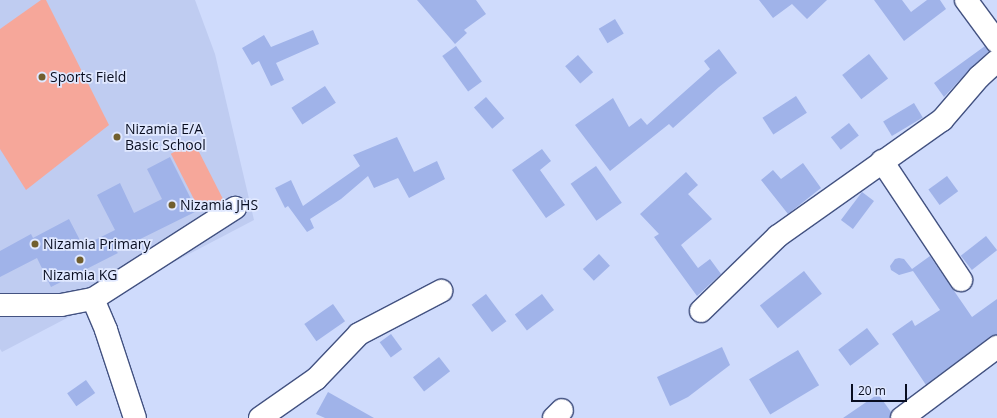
<!DOCTYPE html>
<style>
body{margin:0}
#map{position:relative;width:997px;height:418px;overflow:hidden;background:#cfdbfc;font-family:"Open Sans",sans-serif}
div>[style]{position:absolute}
.built>*{inset:0;background:#bfccf1}
.green>*{inset:0;background:#f6a79a;transform-origin:0 0}
.building>*{inset:0;background:#a0b3e9;transform-origin:0 0}
.roads{filter:drop-shadow(1px 0 #435281) drop-shadow(-1px 0 #435281) drop-shadow(0 1px #435281) drop-shadow(0 -1px #435281)}
.minor>*{height:22px;margin:-11px;padding:0 11px;transform-origin:11px;border-radius:11px;background:#fff}
.dots>*{width:11px;height:11px;translate:-50% -50%;box-sizing:border-box;border:2px solid #e0e8ff;border-radius:50%}
span{translate:-50% -50%;white-space:nowrap;text-align:center;line-height:1.15;-webkit-text-stroke:3.5px #e0e8ff;paint-order:stroke}
.poi-label{font-size:14px;color:#080d20}
.left{translate:0 -50%;text-align:left}
.scale{position:absolute;left:851px;top:384px;width:56px;height:18px;box-sizing:border-box;border:2px solid #080d20;border-top:0;padding-left:5px;font-size:12px;line-height:14px;white-space:nowrap;color:#080d20;-webkit-text-stroke:3px #e0e8ff;paint-order:stroke}
</style>
<div id="map">
<div class="built">
<div style="clip-path:polygon(0 0,195px 0,215px 54px,254px 220px,2px 352px,0 349px)"></div>
</div>
<div class="green">
<div style="clip-path:polygon(41px 0,46px 0,109px 125px,26px 190px,0 149px,0 29px)"></div>
<div style="left:194px;top:142px;width:65px;height:26px;rotate:63deg"></div>
</div>
<div class="building">
<div style="clip-path:polygon(417px 0,476px 0,486px 14px,464px 30px,467px 33px,455px 44px)"></div>
<div style="clip-path:polygon(759px 0,827px 0,807px 19px,792px 4px,773px 18px)"></div>
<div style="clip-path:polygon(874px 0,902px 0,911px 12px,927px 0,940px 0,946px 9px,904px 41px)"></div>
<div style="left:615px;top:19px;width:17px;height:19px;rotate:59deg"></div>
<div style="clip-path:polygon(313px 30px,319px 44px,276px 63px,284px 80px,271px 86px,259px 61px,252px 65px,242px 48px,264px 35px,271px 47px)"></div>
<div style="left:456px;top:46px;width:44px;height:17px;rotate:54deg"></div>
<div style="clip-path:polygon(985px 46px,989px 51px,971px 68px,944px 97px,934px 83px)"></div>
<div style="clip-path:polygon(719px 49px,737px 73px,719px 87px,673px 128px,669px 124px,610px 171px,575px 125px,613px 98px,629px 127px,641px 118px,647px 125px,710px 69px,704px 61px)"></div>
<div style="left:869px;top:54px;width:31px;height:34px;rotate:52deg"></div>
<div style="left:578px;top:55px;width:23px;height:17px;rotate:49deg"></div>
<div style="left:325px;top:86px;width:20px;height:40px;rotate:57deg"></div>
<div style="left:796px;top:96px;width:20px;height:40px;rotate:57deg"></div>
<div style="left:486px;top:97px;width:28px;height:16px;rotate:49deg"></div>
<div style="left:914px;top:103px;width:17px;height:36px;rotate:59deg"></div>
<div style="left:849px;top:123px;width:16px;height:23px;rotate:52deg"></div>
<div style="clip-path:polygon(397px 137px,414px 172px,437px 161px,445px 179px,409px 198px,398px 178px,374px 188px,368px 176px,341px 199px,310px 219px,314px 228px,307px 232px,288px 206px,285px 208px,275px 188px,291px 180px,303px 206px,360px 166px,353px 155px)"></div>
<div style="clip-path:polygon(542px 149px,551px 161px,540px 170px,565px 205px,546px 218px,512px 170px)"></div>
<div style="clip-path:polygon(170px 157px,197px 211px,116px 251px,118px 253px,51px 287px,37px 258px,0 277px,0 251px,31px 234px,33px 238px,69px 219px,83px 246px,115px 230px,97px 195px,120px 183px,134px 213px,162px 199px,147px 169px)"></div>
<div style="clip-path:polygon(803px 163px,821px 188px,788px 214px,761px 180px,773px 170px,781px 179px)"></div>
<div style="left:596px;top:166px;width:45px;height:31px;rotate:55deg"></div>
<div style="clip-path:polygon(686px 172px,698px 185px,688px 194px,712px 219px,681px 245px,698px 268px,710px 259px,721px 274px,697px 296px,654px 237px,659px 234px,640px 214px)"></div>
<div style="left:947px;top:176px;width:19px;height:23px;rotate:54deg"></div>
<div style="left:862px;top:192px;width:15px;height:35px;rotate:37deg"></div>
<div style="left:986px;top:236px;width:18px;height:32px;rotate:52deg"></div>
<div style="left:599px;top:254px;width:16px;height:22px;rotate:47deg"></div>
<div style="clip-path:polygon(930px 256px,972px 317px,997px 299px,997px 335px,990px 337px,926px 385px,892px 334px,912px 320px,915px 326px,940px 310px,913px 271px,899px 275px,891px 270px,890px 266px,895px 259px,899px 258px,904px 259px,912px 269px)"></div>
<div style="left:804px;top:271px;width:29px;height:56px;rotate:52deg"></div>
<div style="left:486px;top:294px;width:34px;height:18px;rotate:53deg"></div>
<div style="left:542px;top:294px;width:20px;height:34px;rotate:53deg"></div>
<div style="left:333px;top:304px;width:21px;height:35px;rotate:55deg"></div>
<div style="left:867px;top:328px;width:20px;height:36px;rotate:53deg"></div>
<div style="left:391px;top:334px;width:19px;height:14px;rotate:54deg"></div>
<div style="clip-path:polygon(722px 347px,730px 365px,688px 397px,670px 406px,657px 377px)"></div>
<div style="left:798px;top:350px;width:41px;height:57px;rotate:59deg"></div>
<div style="left:439px;top:357px;width:18px;height:33px;rotate:52deg"></div>
<div style="left:86px;top:380px;width:16px;height:23px;rotate:55deg"></div>
<div style="clip-path:polygon(328px 392px,374px 418px,325px 418px,316px 414px)"></div>
<div style="clip-path:polygon(878px 394px,891px 412px,890px 418px,843px 418px)"></div>
</div>
<div class="roads">
<div class="minor">
<div style="left:966px;top:0;width:52px;rotate:53.6deg"></div>
<div style="left:882px;top:161px;width:143px;rotate:56.4deg"></div>
<div style="left:93px;top:299px;width:34px;rotate:67deg"></div>
<div style="left:106px;top:330px;width:93px;rotate:71.8deg"></div>
<div style="left:0;top:305px;width:61px"></div>
<div style="left:61px;top:305px;width:33px;rotate:-11deg"></div>
<div style="left:93px;top:299px;width:169px;rotate:-32.7deg"></div>
<div style="left:701px;top:311px;width:107px;rotate:-44.2deg"></div>
<div style="left:778px;top:236px;width:201px;rotate:-35.3deg"></div>
<div style="left:942px;top:120px;width:57px;rotate:-49.3deg"></div>
<div style="left:979px;top:77px;width:24px;rotate:-42deg"></div>
<div style="left:260px;top:418px;width:68px;rotate:-34.9deg"></div>
<div style="left:316px;top:379px;width:62px;rotate:-46.3deg"></div>
<div style="left:359px;top:334px;width:93px;rotate:-27.7deg"></div>
<div style="left:554px;top:418px;width:11px;rotate:-45deg"></div>
<div style="left:902px;top:418px;width:119px;rotate:-36.8deg"></div>
</div>
</div>
<div class="dots">
<div style="left:42px;top:77px;background:#715f2e"></div>
<div style="left:117px;top:137px;background:#715f2e"></div>
<div style="left:172px;top:205px;background:#715f2e"></div>
<div style="left:35px;top:244px;background:#715f2e"></div>
<div style="left:80px;top:260px;background:#715f2e"></div>
</div>
<div class="poi-label">
<span class="left" style="left:50px;top:77px">Sports Field</span>
<span class="left" style="left:125px;top:137px">Nizamia E/A<br>Basic School</span>
<span class="left" style="left:180px;top:205px">Nizamia JHS</span>
<span class="left" style="left:43px;top:244px">Nizamia Primary</span>
<span style="left:80px;top:275px">Nizamia KG</span>
</div>
<div class="scale">20 m</div>
</div>
